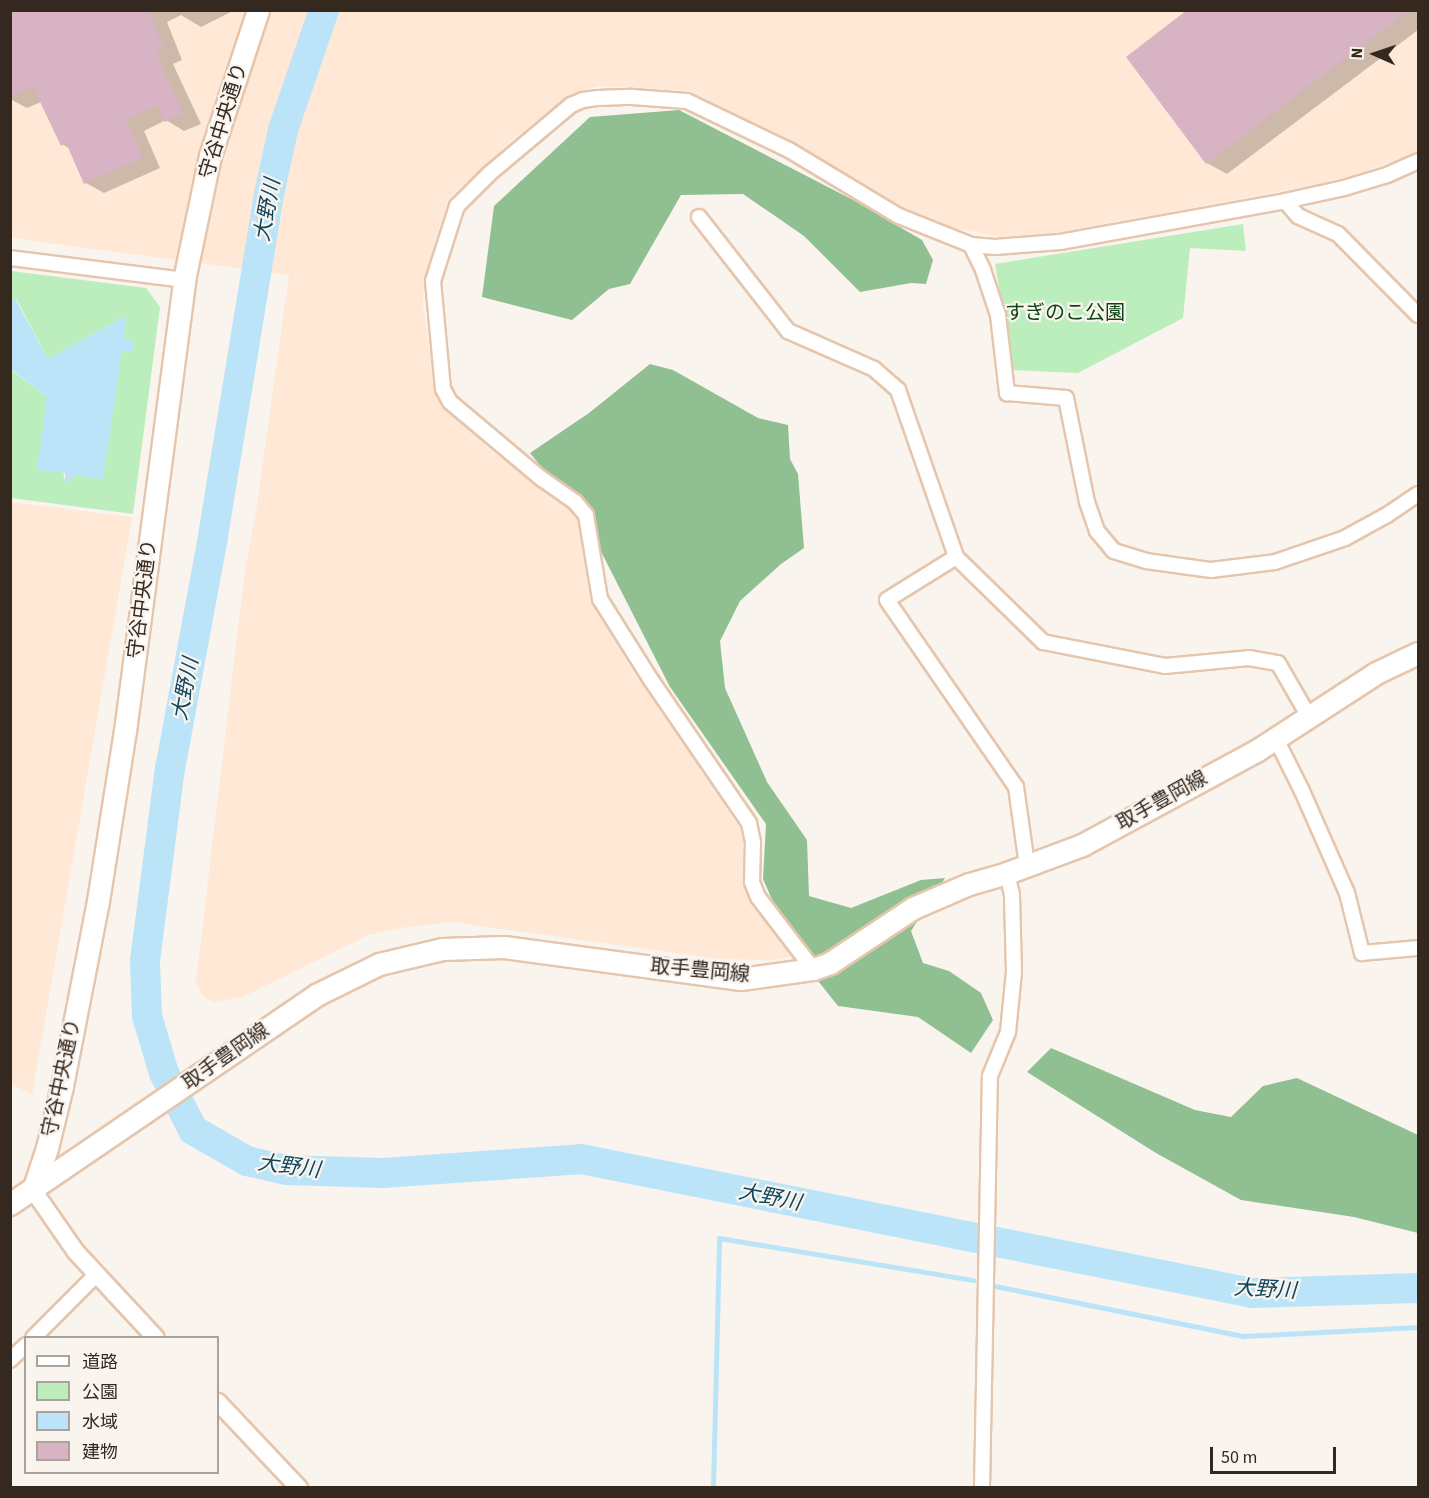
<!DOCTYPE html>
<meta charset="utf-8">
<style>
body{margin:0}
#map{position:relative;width:1429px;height:1498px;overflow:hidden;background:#faf4ef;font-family:"Source Sans 3","Noto Sans JP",sans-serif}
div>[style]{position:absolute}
.built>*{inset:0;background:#ffe8d5}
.green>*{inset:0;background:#bcedbd}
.forest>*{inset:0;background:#90c091}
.water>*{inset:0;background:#bce4f8}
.shadow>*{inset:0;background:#0003}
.stream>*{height:5px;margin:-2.5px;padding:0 2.5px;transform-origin:2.5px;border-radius:2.5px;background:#bce4f8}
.river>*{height:30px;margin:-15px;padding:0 15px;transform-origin:15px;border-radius:15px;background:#bce4f8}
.building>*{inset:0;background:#d7b3c4}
.roads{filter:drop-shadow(2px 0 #e5c6ad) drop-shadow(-2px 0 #e5c6ad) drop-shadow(0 2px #e5c6ad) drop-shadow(0 -2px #e5c6ad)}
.minor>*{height:14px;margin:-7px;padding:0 7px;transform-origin:7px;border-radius:7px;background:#fff}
.tertiary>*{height:16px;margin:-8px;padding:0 8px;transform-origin:8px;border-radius:8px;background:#fff}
.primary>*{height:21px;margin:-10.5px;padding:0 10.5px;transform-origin:10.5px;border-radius:10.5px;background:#fff}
span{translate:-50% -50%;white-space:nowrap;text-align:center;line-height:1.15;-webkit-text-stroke:4.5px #faf4ef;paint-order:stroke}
.street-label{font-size:20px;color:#34281f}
.park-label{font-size:20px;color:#0e4216}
.water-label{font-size:21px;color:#0d465d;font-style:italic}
.frame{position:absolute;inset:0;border:12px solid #34281f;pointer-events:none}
.legend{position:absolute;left:24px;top:1336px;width:195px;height:138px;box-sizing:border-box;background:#faf4ef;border:2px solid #aba29c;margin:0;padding:8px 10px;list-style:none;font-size:18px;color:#34281f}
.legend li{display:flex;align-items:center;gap:12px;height:30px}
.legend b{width:30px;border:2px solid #aba29c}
.north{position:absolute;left:1345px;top:24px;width:60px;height:60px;-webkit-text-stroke:4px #faf4ef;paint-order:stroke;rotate:273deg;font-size:16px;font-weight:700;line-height:24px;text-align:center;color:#34281f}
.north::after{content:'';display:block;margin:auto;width:21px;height:27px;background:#34281f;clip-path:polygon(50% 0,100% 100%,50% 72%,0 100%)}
.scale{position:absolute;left:1210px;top:1447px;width:126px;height:27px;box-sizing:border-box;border:3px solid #34281f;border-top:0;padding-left:8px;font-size:18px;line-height:21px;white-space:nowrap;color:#34281f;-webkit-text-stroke:4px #faf4ef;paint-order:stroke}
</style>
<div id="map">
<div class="built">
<div style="clip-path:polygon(11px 11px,1418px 11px,1418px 152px,1361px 173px,1315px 185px,1043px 235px,1001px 237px,950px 227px,895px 203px,796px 144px,690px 91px,599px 86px,571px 94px,511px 141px,448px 199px,424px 279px,423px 304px,436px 397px,446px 410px,491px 450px,569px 509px,580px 523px,588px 591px,593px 603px,628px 664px,740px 828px,743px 841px,743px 885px,749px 899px,791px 957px,771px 960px,719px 959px,451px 922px,399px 928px,369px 935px,242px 997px,213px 1002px,202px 995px,196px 981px,245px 570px,256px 512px,289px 275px,11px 238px)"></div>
<div style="clip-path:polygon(11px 502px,132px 517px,32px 1095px,10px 1083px)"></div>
</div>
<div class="green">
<div style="clip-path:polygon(1243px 224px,1246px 251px,1190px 248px,1183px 318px,1078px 373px,1013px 370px,995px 264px)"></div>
<div style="clip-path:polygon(11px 271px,146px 288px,160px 307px,133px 514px,11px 498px,10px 369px,47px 397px,65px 481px,71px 475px,122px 351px,132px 352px,134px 340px,124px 339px,124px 317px,48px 359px,17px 300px,11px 299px)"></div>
</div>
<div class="forest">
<div style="clip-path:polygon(679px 110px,855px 201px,922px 240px,933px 260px,926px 284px,911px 283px,860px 292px,804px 236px,743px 194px,681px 195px,630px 284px,609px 289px,572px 320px,482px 297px,494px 206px,590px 117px)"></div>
<div style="clip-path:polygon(650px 364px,673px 370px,758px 418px,788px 425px,790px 459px,798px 474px,804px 548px,781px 564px,740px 601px,720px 641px,725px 688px,767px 782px,807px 840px,809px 896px,851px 908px,921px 880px,945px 878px,911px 931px,923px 963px,949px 971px,981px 993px,993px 1020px,971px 1053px,918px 1017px,838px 1006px,795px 952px,763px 879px,766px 824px,670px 687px,587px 524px,530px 453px,589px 413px)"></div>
<div style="clip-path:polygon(1051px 1048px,1195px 1110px,1231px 1117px,1263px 1086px,1297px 1078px,1418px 1135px,1418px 1233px,1354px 1217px,1241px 1200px,1156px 1153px,1027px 1072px)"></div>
</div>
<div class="water">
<div style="clip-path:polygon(11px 299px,16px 300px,48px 359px,124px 317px,126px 319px,124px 339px,134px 340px,132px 353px,122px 351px,103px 479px,72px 475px,71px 482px,65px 481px,65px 473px,37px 470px,47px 397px,11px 369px)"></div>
</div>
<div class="shadow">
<div style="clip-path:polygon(10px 10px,235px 10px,201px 27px,181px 15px,167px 22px,182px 60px,173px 64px,201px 124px,184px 131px,166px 120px,144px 131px,160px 168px,104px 193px,86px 183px,70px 149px,62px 144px,41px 102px,27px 108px,10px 99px)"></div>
<div style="clip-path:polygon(1189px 10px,1418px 10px,1418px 30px,1227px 174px,1207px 163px)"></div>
</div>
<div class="stream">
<div style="left:995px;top:1286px;width:254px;rotate:11.4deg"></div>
<div style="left:1244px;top:1336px;width:174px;rotate:-3deg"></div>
<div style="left:713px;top:1488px;width:250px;rotate:-88.6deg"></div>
<div style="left:719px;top:1238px;width:258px;rotate:9.4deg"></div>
</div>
<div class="river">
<div style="left:324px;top:10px;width:127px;rotate:108.9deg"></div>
<div style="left:283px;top:130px;width:66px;rotate:102.3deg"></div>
<div style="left:269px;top:194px;width:348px;rotate:99.3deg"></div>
<div style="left:213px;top:537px;width:235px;rotate:100.5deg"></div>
<div style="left:170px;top:768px;width:195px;rotate:97.4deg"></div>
<div style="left:145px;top:961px;width:55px;rotate:87.9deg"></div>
<div style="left:147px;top:1016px;width:59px;rotate:73.4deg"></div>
<div style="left:164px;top:1073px;width:64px;rotate:63deg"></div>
<div style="left:193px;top:1130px;width:62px;rotate:29.9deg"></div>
<div style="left:247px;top:1161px;width:41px;rotate:12.7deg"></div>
<div style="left:287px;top:1170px;width:96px;rotate:1.8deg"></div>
<div style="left:383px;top:1173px;width:198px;rotate:-4deg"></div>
<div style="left:581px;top:1159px;width:684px;rotate:11.29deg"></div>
<div style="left:1252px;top:1293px;width:166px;rotate:-1.7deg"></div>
</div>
<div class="building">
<div style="clip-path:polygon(10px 10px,149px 10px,164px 50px,156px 53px,183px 113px,165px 122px,157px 105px,126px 120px,143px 157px,84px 184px,66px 143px,61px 146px,33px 87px,10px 97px)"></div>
<div style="clip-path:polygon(1187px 10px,1409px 10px,1206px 164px,1126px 57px)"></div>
</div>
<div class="roads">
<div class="minor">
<div style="left:1285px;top:201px;width:20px;rotate:49deg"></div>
<div style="left:1298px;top:216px;width:44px;rotate:24.2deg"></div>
<div style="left:1338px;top:234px;width:114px;rotate:45.4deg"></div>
<div style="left:699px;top:217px;width:145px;rotate:52deg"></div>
<div style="left:788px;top:331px;width:94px;rotate:23.8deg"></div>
<div style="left:874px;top:369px;width:32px;rotate:41deg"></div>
<div style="left:898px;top:390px;width:177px;rotate:70.8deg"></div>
<div style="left:956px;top:557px;width:122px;rotate:44.3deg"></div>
<div style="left:1043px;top:642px;width:124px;rotate:11.1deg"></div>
<div style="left:1165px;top:666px;width:84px;rotate:-5.4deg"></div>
<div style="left:1249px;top:658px;width:29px;rotate:10deg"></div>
<div style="left:1278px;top:663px;width:60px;rotate:60deg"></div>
<div style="left:971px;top:245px;width:28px;rotate:64deg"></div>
<div style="left:983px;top:270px;width:47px;rotate:71.6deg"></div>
<div style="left:998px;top:315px;width:79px;rotate:83.4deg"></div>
<div style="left:1007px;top:393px;width:59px;rotate:4.8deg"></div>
<div style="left:1066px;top:398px;width:106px;rotate:78.6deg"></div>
<div style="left:1087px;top:502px;width:31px;rotate:71deg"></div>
<div style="left:1097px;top:531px;width:26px;rotate:50deg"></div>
<div style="left:1114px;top:551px;width:34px;rotate:17deg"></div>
<div style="left:1146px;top:561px;width:66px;rotate:7.9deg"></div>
<div style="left:1211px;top:570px;width:64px;rotate:-7.1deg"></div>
<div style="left:1275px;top:562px;width:74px;rotate:-18.9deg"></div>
<div style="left:1345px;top:538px;width:48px;rotate:-28.7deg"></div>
<div style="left:1387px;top:515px;width:37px;rotate:-34deg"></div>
<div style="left:10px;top:258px;width:175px;rotate:7.2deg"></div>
<div style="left:956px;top:557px;width:81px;rotate:148.1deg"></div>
<div style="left:887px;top:600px;width:227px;rotate:55.4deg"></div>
<div style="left:1016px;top:787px;width:79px;rotate:82deg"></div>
<div style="left:1275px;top:737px;width:60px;rotate:63.4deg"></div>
<div style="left:1302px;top:791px;width:111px;rotate:66.2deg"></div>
<div style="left:1347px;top:893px;width:62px;rotate:76deg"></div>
<div style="left:1362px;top:953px;width:56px;rotate:-5.1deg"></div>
<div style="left:813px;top:969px;width:91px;rotate:-127.4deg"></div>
<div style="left:758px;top:897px;width:16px;rotate:-112deg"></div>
<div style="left:752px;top:882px;width:40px;rotate:-88.6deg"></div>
<div style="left:753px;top:842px;width:19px;rotate:-102deg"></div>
<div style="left:749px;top:823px;width:173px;rotate:-124.4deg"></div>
<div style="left:651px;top:680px;width:96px;rotate:-122.2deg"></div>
<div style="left:600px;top:599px;width:85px;rotate:-99.5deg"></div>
<div style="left:586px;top:515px;width:17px;rotate:-130deg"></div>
<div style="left:575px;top:502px;width:39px;rotate:-145deg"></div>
<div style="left:543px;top:480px;width:121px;rotate:-140deg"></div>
<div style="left:450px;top:402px;width:15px;rotate:-118deg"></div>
<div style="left:443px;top:389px;width:108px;rotate:-95.3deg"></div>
<div style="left:433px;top:281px;width:79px;rotate:-72.3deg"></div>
<div style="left:457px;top:206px;width:45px;rotate:-45deg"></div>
<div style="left:489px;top:174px;width:107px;rotate:-40.1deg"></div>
<div style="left:571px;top:105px;width:13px;rotate:-23deg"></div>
<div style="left:583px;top:100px;width:15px;rotate:-8deg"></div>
<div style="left:598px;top:98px;width:34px;rotate:-2deg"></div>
<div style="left:632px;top:97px;width:55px;rotate:4.2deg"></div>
<div style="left:687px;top:101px;width:113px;rotate:25.7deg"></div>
<div style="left:789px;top:150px;width:128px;rotate:31deg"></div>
<div style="left:899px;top:216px;width:78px;rotate:21.9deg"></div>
<div style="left:971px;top:245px;width:24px;rotate:5deg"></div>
<div style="left:995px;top:247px;width:65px;rotate:-4.4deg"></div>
<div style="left:1060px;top:242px;width:229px;rotate:-10.3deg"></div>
<div style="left:1285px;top:201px;width:60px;rotate:-12.4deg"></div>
<div style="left:1344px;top:188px;width:45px;rotate:-16.8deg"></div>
<div style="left:1387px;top:175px;width:34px;rotate:-24deg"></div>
<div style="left:33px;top:1338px;width:89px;rotate:-45deg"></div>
<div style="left:10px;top:1360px;width:22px;rotate:-43deg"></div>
<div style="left:982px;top:1488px;width:412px;rotate:-88.9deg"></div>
<div style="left:990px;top:1076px;width:48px;rotate:-67.8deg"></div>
<div style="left:1008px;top:1032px;width:60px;rotate:-84.3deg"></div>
<div style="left:1014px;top:972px;width:77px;rotate:-91.5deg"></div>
<div style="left:1012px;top:895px;width:23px;rotate:-103deg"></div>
</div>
<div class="tertiary">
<div style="left:33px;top:1190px;width:75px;rotate:55.3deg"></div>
<div style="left:76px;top:1252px;width:117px;rotate:47.1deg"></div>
<div style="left:218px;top:1402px;width:118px;rotate:46.7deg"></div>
</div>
<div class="primary">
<div style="left:33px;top:1190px;width:44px;rotate:-71.6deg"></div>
<div style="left:47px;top:1148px;width:64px;rotate:-76.4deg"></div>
<div style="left:62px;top:1086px;width:188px;rotate:-79deg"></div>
<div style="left:98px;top:901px;width:172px;rotate:-81deg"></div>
<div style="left:125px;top:731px;width:455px;rotate:-82.5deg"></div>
<div style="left:184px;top:280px;width:127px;rotate:-78.2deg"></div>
<div style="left:210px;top:156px;width:154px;rotate:-71.8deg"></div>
<div style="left:10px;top:1204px;width:371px;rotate:-34.3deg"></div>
<div style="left:316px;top:995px;width:70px;rotate:-26.2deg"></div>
<div style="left:379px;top:964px;width:65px;rotate:-13.4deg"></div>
<div style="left:442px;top:949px;width:62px;rotate:-1.8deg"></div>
<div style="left:504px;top:947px;width:239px;rotate:7.7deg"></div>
<div style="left:741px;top:979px;width:73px;rotate:-7.9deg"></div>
<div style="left:813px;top:969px;width:18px;rotate:-19deg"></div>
<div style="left:830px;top:963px;width:100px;rotate:-33.5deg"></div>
<div style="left:913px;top:908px;width:61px;rotate:-23.2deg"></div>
<div style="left:969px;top:884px;width:40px;rotate:-16deg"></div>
<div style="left:1007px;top:873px;width:80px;rotate:-20.5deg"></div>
<div style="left:1082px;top:845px;width:198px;rotate:-28.4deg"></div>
<div style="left:1256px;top:751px;width:143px;rotate:-33deg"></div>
<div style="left:1376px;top:673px;width:47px;rotate:-25.5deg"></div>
</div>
</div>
<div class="street-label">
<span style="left:224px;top:121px;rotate:-73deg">守谷中央通り</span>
<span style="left:143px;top:599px;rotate:-83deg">守谷中央通り</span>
<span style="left:1162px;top:801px;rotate:-29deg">取手豊岡線</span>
<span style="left:700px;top:971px;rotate:5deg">取手豊岡線</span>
<span style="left:226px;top:1057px;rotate:-35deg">取手豊岡線</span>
<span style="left:62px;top:1078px;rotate:-78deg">守谷中央通り</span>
</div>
<div class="park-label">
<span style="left:1065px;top:313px">すぎのこ公園</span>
</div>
<div class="water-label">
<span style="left:267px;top:210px;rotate:-80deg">大野川</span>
<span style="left:185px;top:689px;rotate:-79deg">大野川</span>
<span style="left:289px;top:1166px;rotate:7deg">大野川</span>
<span style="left:770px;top:1197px;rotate:11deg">大野川</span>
<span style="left:1265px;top:1289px;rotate:3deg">大野川</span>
</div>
<div class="frame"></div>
<ul class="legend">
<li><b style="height:8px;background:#fff"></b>道路</li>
<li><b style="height:16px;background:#bcedbd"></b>公園</li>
<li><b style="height:16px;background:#bce4f8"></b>水域</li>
<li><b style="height:16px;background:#d7b3c4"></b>建物</li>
</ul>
<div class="north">N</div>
<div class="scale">50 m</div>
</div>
